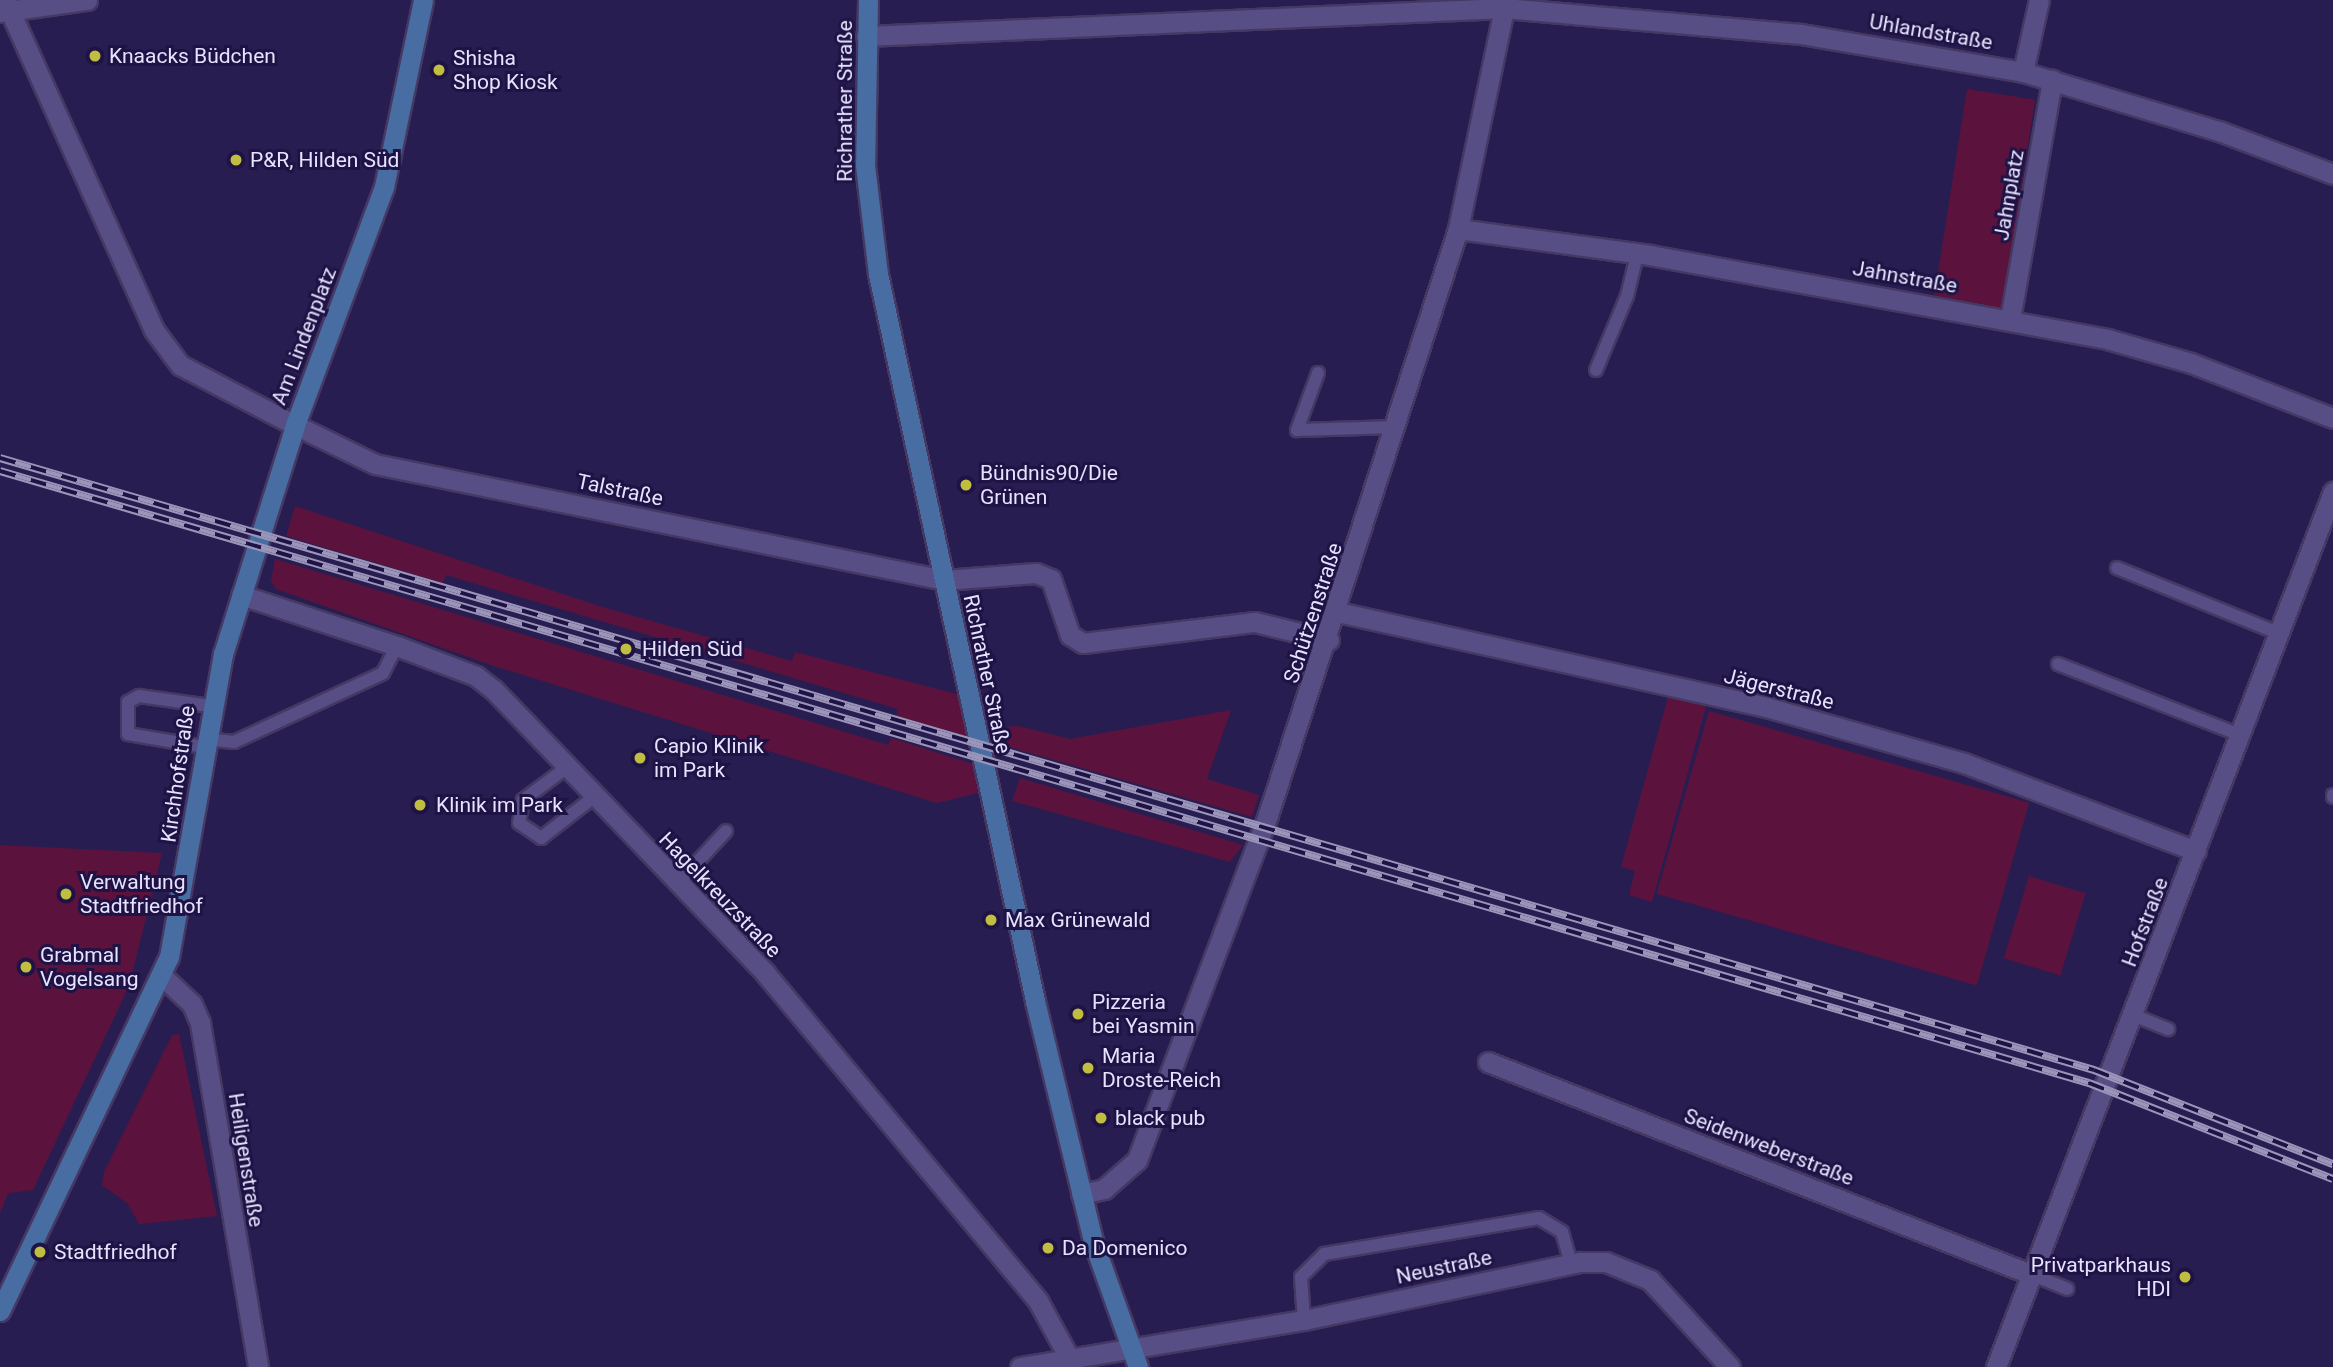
<!DOCTYPE html>
<meta charset="utf-8">
<style>
body{margin:0}
#map{position:relative;width:2333px;height:1367px;overflow:hidden;background:#281d50;font-family:Roboto,sans-serif}
div>[style]{position:absolute}
.green>*{inset:0;background:#5b133e;transform-origin:0 0}
.roads{filter:drop-shadow(2px 0 #453964) drop-shadow(-2px 0 #453964) drop-shadow(0 2px #453964) drop-shadow(0 -2px #453964)}
.service>*{height:12px;margin:-6px;padding:0 6px;transform-origin:6px;border-radius:6px;background:#564e85}
.minor>*{height:19px;margin:-9.5px;padding:0 9.5px;transform-origin:9.5px;border-radius:9.5px;background:#564e85}
.tertiary>*{height:19px;margin:-9.5px;padding:0 9.5px;transform-origin:9.5px;border-radius:9.5px;background:#564e85}
.secondary>*{height:19px;margin:-9.5px;padding:0 9.5px;transform-origin:9.5px;border-radius:9.5px;background:#486da3}
.rail>*{height:8px;margin-top:-4px;transform-origin:0;background:repeating-linear-gradient(90deg,#1f1345 0 16px,#9b95ba 0 32px);box-sizing:border-box;border-block:2px solid #9b95ba}
.dots>*{width:19px;height:19px;translate:-50% -50%;box-sizing:border-box;border:4px solid #1f1345;border-radius:50%}
span{translate:-50% -50%;white-space:nowrap;text-align:center;line-height:1.15;-webkit-text-stroke:6px #1f1345;paint-order:stroke}
.street-label{font-size:21px;color:#e5e3fe}
.poi-label{font-size:21px;color:#e5e3fe}
.left{translate:0 -50%;text-align:left}
.right{translate:-100% -50%;text-align:right}
</style>
<div id="map">
<div class="green">
<div style="left:1967px;top:89px;width:69px;height:212px;rotate:9deg"></div>
<div style="clip-path:polygon(295px 506px,599px 606px,792px 661px,795px 652px,960px 695px,968px 737px,896px 716px,898px 709px,446px 575px,443px 583px,286px 536px)"></div>
<div style="clip-path:polygon(275px 559px,888px 745px,891px 738px,973px 764px,978px 793px,937px 803px,494px 666px,276px 589px,271px 581px)"></div>
<div style="clip-path:polygon(1669px 693px,1707px 703px,1652px 902px,1629px 895px,1635px 871px,1621px 867px)"></div>
<div style="clip-path:polygon(1231px 710px,1207px 779px,1259px 795px,1252px 817px,992px 742px,993px 728px,1018px 726px,1070px 739px)"></div>
<div style="left:1709px;top:711px;width:333px;height:190px;rotate:16deg"></div>
<div style="clip-path:polygon(1020px 778px,1243px 845px,1230px 862px,1012px 801px)"></div>
<div style="clip-path:polygon(0 845px,162px 853px,129px 986px,33px 1190px,8px 1193px,0 1213px)"></div>
<div style="left:2029px;top:876px;width:59px;height:86px;rotate:17deg"></div>
<div style="clip-path:polygon(179px 1034px,217px 1216px,139px 1224px,128px 1204px,102px 1185px,104px 1172px,172px 1035px)"></div>
</div>
<div class="roads">
<div class="service">
<div style="left:1596px;top:370px;width:80px;rotate:-67.3deg"></div>
<div style="left:1627px;top:296px;width:42px;rotate:-76.3deg"></div>
<div style="left:1318px;top:373px;width:61px;rotate:110.2deg"></div>
<div style="left:1297px;top:430px;width:99px;rotate:-1.7deg"></div>
<div style="left:2117px;top:568px;width:174px;rotate:22deg"></div>
<div style="left:2058px;top:664px;width:195px;rotate:21.3deg"></div>
<div style="left:205px;top:739px;width:29px;rotate:6deg"></div>
<div style="left:234px;top:742px;width:164px;rotate:-24.8deg"></div>
<div style="left:383px;top:673px;width:30px;rotate:-63deg"></div>
<div style="left:204px;top:747px;width:77px;rotate:-170.3deg"></div>
<div style="left:128px;top:734px;width:32px;rotate:-90deg"></div>
<div style="left:128px;top:702px;width:13px;rotate:-29deg"></div>
<div style="left:139px;top:696px;width:72px;rotate:8deg"></div>
<div style="left:566px;top:768px;width:54px;rotate:143.3deg"></div>
<div style="left:523px;top:800px;width:23px;rotate:100deg"></div>
<div style="left:519px;top:823px;width:27px;rotate:34deg"></div>
<div style="left:541px;top:838px;width:67px;rotate:-37.7deg"></div>
<div style="left:2333px;top:795px;width:2px;rotate:90deg"></div>
<div style="left:677px;top:884px;width:72px;rotate:-47.2deg"></div>
<div style="left:2133px;top:1015px;width:38px;rotate:22deg"></div>
<div style="left:2033px;top:1275px;width:37px;rotate:22deg"></div>
<div style="left:1304px;top:1320px;width:43px;rotate:-94deg"></div>
<div style="left:1301px;top:1277px;width:33px;rotate:-45deg"></div>
<div style="left:1324px;top:1254px;width:218px;rotate:-9.5deg"></div>
<div style="left:1539px;top:1218px;width:27px;rotate:31deg"></div>
<div style="left:1562px;top:1232px;width:33px;rotate:74deg"></div>
</div>
<div class="minor">
<div style="left:0;top:12px;width:88px;rotate:-7.9deg"></div>
<div style="left:866px;top:36px;width:639px;rotate:-2.51deg"></div>
<div style="left:1504px;top:8px;width:298px;rotate:5deg"></div>
<div style="left:1801px;top:34px;width:225px;rotate:9.7deg"></div>
<div style="left:2023px;top:72px;width:205px;rotate:16.8deg"></div>
<div style="left:2219px;top:131px;width:122px;rotate:20.7deg"></div>
<div style="left:2023px;top:72px;width:74px;rotate:-77.5deg"></div>
<div style="left:1458px;top:229px;width:194px;rotate:7.7deg"></div>
<div style="left:1650px;top:255px;width:465px;rotate:10.4deg"></div>
<div style="left:2107px;top:339px;width:87px;rotate:15.9deg"></div>
<div style="left:2191px;top:363px;width:152px;rotate:21.2deg"></div>
<div style="left:2010px;top:319px;width:243px;rotate:-80deg"></div>
<div style="left:295px;top:425px;width:89px;rotate:26deg"></div>
<div style="left:375px;top:464px;width:581px;rotate:11.52deg"></div>
<div style="left:944px;top:580px;width:92px;rotate:-4.4deg"></div>
<div style="left:1036px;top:573px;width:16px;rotate:22deg"></div>
<div style="left:1051px;top:579px;width:59px;rotate:71.3deg"></div>
<div style="left:1070px;top:635px;width:15px;rotate:32deg"></div>
<div style="left:1083px;top:643px;width:173px;rotate:-7deg"></div>
<div style="left:1255px;top:622px;width:76px;rotate:13.7deg"></div>
<div style="left:241px;top:595px;width:164px;rotate:18.1deg"></div>
<div style="left:397px;top:646px;width:85px;rotate:20.8deg"></div>
<div style="left:476px;top:676px;width:23px;rotate:38deg"></div>
<div style="left:494px;top:690px;width:392px;rotate:46.2deg"></div>
<div style="left:765px;top:973px;width:427px;rotate:50.2deg"></div>
<div style="left:1038px;top:1301px;width:63px;rotate:61.4deg"></div>
<div style="left:1338px;top:612px;width:438px;rotate:12.5deg"></div>
<div style="left:1766px;top:707px;width:206px;rotate:15.8deg"></div>
<div style="left:1964px;top:763px;width:248px;rotate:20.8deg"></div>
<div style="left:161px;top:975px;width:42px;rotate:43.1deg"></div>
<div style="left:192px;top:1004px;width:21px;rotate:67deg"></div>
<div style="left:200px;top:1023px;width:349px;rotate:80.4deg"></div>
<div style="left:1488px;top:1062px;width:585px;rotate:21.35deg"></div>
<div style="left:1081px;top:1194px;width:24px;rotate:-12deg"></div>
<div style="left:1104px;top:1189px;width:44px;rotate:-41.3deg"></div>
<div style="left:1137px;top:1160px;width:369px;rotate:-69.2deg"></div>
<div style="left:1268px;top:815px;width:616px;rotate:-72.04deg"></div>
<div style="left:1458px;top:229px;width:234px;rotate:-78.2deg"></div>
<div style="left:1020px;top:1367px;width:288px;rotate:-9.4deg"></div>
<div style="left:1304px;top:1320px;width:282px;rotate:-11.9deg"></div>
<div style="left:1580px;top:1262px;width:26px"></div>
<div style="left:1606px;top:1262px;width:48px;rotate:22.2deg"></div>
<div style="left:1650px;top:1280px;width:118px;rotate:47.4deg"></div>
<div style="left:1996px;top:1367px;width:938px;rotate:-68.94deg"></div>
</div>
<div class="tertiary">
<div style="left:5px;top:0;width:362px;rotate:65.7deg"></div>
<div style="left:154px;top:330px;width:44px;rotate:53.4deg"></div>
<div style="left:180px;top:365px;width:130px;rotate:27.6deg"></div>
</div>
<div class="secondary">
<div style="left:868px;top:0;width:165px;rotate:91deg"></div>
<div style="left:865px;top:165px;width:110px;rotate:83.2deg"></div>
<div style="left:878px;top:274px;width:744px;rotate:77.81deg"></div>
<div style="left:1035px;top:1001px;width:250px;rotate:76.4deg"></div>
<div style="left:1094px;top:1244px;width:131px;rotate:70.3deg"></div>
<div style="left:0;top:1311px;width:392px;rotate:-64.5deg"></div>
<div style="left:169px;top:957px;width:308px;rotate:-79.9deg"></div>
<div style="left:223px;top:654px;width:240px;rotate:-72.5deg"></div>
<div style="left:295px;top:425px;width:254px;rotate:-69.5deg"></div>
<div style="left:384px;top:187px;width:191px;rotate:-78.2deg"></div>
</div>
</div>
<div class="rail">
<div style="left:0;top:458px;width:2182px;rotate:16.29deg"></div>
<div style="left:2094px;top:1070px;width:257px;rotate:21.5deg"></div>
<div style="left:0;top:471px;width:2177px;rotate:16.33deg"></div>
<div style="left:2089px;top:1083px;width:262px;rotate:21.5deg"></div>
</div>
<div class="dots">
<div style="left:95px;top:56px;background:#bfbe41"></div>
<div style="left:439px;top:70px;background:#bfbe41"></div>
<div style="left:236px;top:160px;background:#bfbe41"></div>
<div style="left:966px;top:485px;background:#bfbe41"></div>
<div style="left:626px;top:649px;background:#bfbe41"></div>
<div style="left:640px;top:758px;background:#bfbe41"></div>
<div style="left:420px;top:805px;background:#bfbe41"></div>
<div style="left:66px;top:894px;background:#bfbe41"></div>
<div style="left:991px;top:920px;background:#bfbe41"></div>
<div style="left:26px;top:967px;background:#bfbe41"></div>
<div style="left:1078px;top:1014px;background:#bfbe41"></div>
<div style="left:1088px;top:1068px;background:#bfbe41"></div>
<div style="left:1101px;top:1118px;background:#bfbe41"></div>
<div style="left:1048px;top:1248px;background:#bfbe41"></div>
<div style="left:40px;top:1252px;background:#bfbe41"></div>
<div style="left:2185px;top:1277px;background:#bfbe41"></div>
</div>
<div class="street-label">
<span style="left:1931px;top:32px;rotate:10deg">Uhlandstraße</span>
<span style="left:845px;top:101px;rotate:-90deg">Richrather Straße</span>
<span style="left:2009px;top:195px;rotate:-80deg">Jahnplatz</span>
<span style="left:1905px;top:277px;rotate:10deg">Jahnstraße</span>
<span style="left:304px;top:336px;rotate:-69deg">Am Lindenplatz</span>
<span style="left:620px;top:490px;rotate:12deg">Talstraße</span>
<span style="left:1313px;top:613px;rotate:-72deg">Schützenstraße</span>
<span style="left:987px;top:674px;rotate:78deg">Richrather Straße</span>
<span style="left:1779px;top:689px;rotate:14deg">Jägerstraße</span>
<span style="left:178px;top:774px;rotate:-82deg">Kirchhofstraße</span>
<span style="left:720px;top:895px;rotate:46deg">Hagelkreuzstraße</span>
<span style="left:2145px;top:922px;rotate:-69deg">Hofstraße</span>
<span style="left:1769px;top:1147px;rotate:21deg">Seidenweberstraße</span>
<span style="left:246px;top:1160px;rotate:81deg">Heiligenstraße</span>
<span style="left:1444px;top:1267px;rotate:-12deg">Neustraße</span>
</div>
<div class="poi-label">
<span class="left" style="left:109px;top:56px">Knaacks Büdchen</span>
<span class="left" style="left:453px;top:70px">Shisha<br>Shop Kiosk</span>
<span class="left" style="left:250px;top:160px">P&amp;R, Hilden Süd</span>
<span class="left" style="left:980px;top:485px">Bündnis90/Die<br>Grünen</span>
<span class="left" style="left:642px;top:649px">Hilden Süd</span>
<span class="left" style="left:654px;top:758px">Capio Klinik<br>im Park</span>
<span class="left" style="left:436px;top:805px">Klinik im Park</span>
<span class="left" style="left:80px;top:894px">Verwaltung<br>Stadtfriedhof</span>
<span class="left" style="left:1005px;top:920px">Max Grünewald</span>
<span class="left" style="left:40px;top:967px">Grabmal<br>Vogelsang</span>
<span class="left" style="left:1092px;top:1014px">Pizzeria<br>bei Yasmin</span>
<span class="left" style="left:1102px;top:1068px">Maria<br>Droste-Reich</span>
<span class="left" style="left:1115px;top:1118px">black pub</span>
<span class="left" style="left:1062px;top:1248px">Da Domenico</span>
<span class="left" style="left:54px;top:1252px">Stadtfriedhof</span>
<span class="right" style="left:2171px;top:1277px">Privatparkhaus<br>HDI</span>
</div>
</div>
